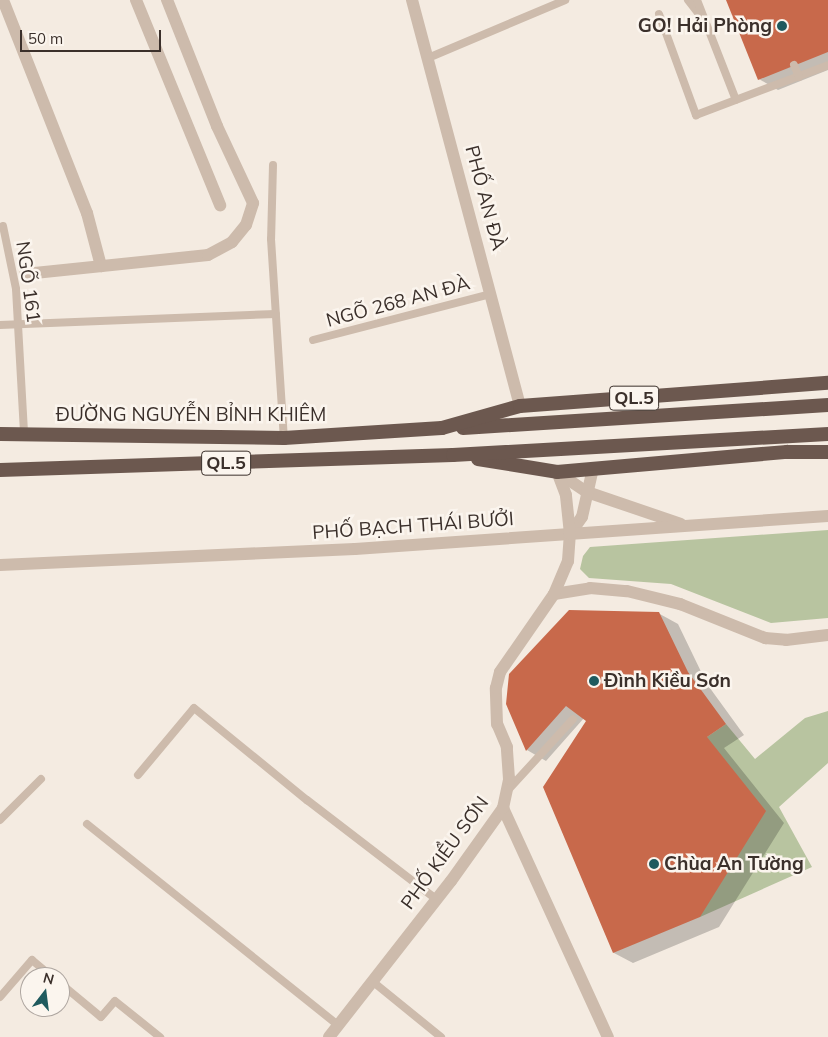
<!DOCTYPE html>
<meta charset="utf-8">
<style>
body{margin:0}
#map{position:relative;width:828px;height:1037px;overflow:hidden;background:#f4ebe1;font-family:Mulish,sans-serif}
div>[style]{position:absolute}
.green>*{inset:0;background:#b8c4a0}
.shadow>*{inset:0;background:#0003}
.building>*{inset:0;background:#c8694b}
.service>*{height:8px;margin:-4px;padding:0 4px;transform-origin:4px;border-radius:4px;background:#cdbbac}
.minor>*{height:12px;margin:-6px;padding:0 6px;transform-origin:6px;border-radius:6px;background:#cdbbac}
.trunk>*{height:14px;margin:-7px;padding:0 7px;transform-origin:7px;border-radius:7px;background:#6c584f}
.dots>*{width:14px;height:14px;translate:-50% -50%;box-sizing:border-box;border:2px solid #fbf5ee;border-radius:50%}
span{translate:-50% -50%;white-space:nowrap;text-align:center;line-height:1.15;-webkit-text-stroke:5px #fbf5ee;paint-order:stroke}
.shield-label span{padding:1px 4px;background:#fbf5ee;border:1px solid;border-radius:4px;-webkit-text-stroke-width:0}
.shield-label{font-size:18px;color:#3b302b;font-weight:700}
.poi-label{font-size:19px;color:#3b302b;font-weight:700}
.right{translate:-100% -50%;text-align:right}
.left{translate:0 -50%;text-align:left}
.street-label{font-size:19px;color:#3b302b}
.north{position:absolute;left:20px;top:967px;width:50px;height:50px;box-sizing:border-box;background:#fbf5ee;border:1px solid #aea6a0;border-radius:50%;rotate:15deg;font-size:14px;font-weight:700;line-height:20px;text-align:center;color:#3b302b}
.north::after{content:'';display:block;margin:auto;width:18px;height:22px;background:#1f5a5e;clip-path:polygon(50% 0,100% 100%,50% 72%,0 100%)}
.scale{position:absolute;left:20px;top:30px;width:141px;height:22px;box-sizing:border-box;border:2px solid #3b302b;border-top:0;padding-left:6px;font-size:15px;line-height:18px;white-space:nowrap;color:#3b302b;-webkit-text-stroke:4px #fbf5ee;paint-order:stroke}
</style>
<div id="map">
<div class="green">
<div style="clip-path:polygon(828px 530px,828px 618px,771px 623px,671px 584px,589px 578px,580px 569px,583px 556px,590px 547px)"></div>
<div style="clip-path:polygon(828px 711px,828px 763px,779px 807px,812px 867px,700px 917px,707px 737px,726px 724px,755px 759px,805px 718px)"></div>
</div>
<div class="shadow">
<div style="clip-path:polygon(727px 0,828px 0,828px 70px,778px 90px,759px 79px)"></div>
<div style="clip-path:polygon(658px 613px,678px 624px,707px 684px,744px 735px,724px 748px,784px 823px,719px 927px,633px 963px,614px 953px,588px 721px,584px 718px,546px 761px,527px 750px,508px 704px)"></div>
</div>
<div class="building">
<div style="clip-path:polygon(726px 0,828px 0,828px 52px,758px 80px)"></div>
<div style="clip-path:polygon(569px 610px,659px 612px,688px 672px,726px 724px,707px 737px,766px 811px,700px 917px,613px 953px,543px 787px,586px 721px,566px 706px,526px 751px,506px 704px,509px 674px)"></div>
</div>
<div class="service">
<div style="left:688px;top:0;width:18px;rotate:52deg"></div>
<div style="left:697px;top:0;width:107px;rotate:68.7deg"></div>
<div style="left:659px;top:14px;width:108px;rotate:69.9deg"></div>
<div style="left:696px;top:115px;width:141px;rotate:-20.7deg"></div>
<div style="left:428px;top:58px;width:149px;rotate:-22.9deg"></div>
<div style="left:794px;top:65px;width:13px;rotate:67deg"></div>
<div style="left:273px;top:165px;width:74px;rotate:91.5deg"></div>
<div style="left:271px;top:239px;width:199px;rotate:86.3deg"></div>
<div style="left:3px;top:226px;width:64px;rotate:78.3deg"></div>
<div style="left:16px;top:289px;width:144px;rotate:86.8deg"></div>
<div style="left:0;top:325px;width:276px;rotate:-2.3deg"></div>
<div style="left:313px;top:340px;width:184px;rotate:-14.5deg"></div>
<div style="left:138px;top:775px;width:87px;rotate:-50.1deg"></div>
<div style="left:194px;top:708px;width:146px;rotate:39.2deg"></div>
<div style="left:307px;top:800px;width:163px;rotate:37.5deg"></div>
<div style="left:508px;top:790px;width:96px;rotate:-47.5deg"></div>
<div style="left:0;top:820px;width:58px;rotate:-45deg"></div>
<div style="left:87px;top:824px;width:322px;rotate:38.7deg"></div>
<div style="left:372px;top:981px;width:89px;rotate:39.1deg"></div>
<div style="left:60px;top:983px;width:53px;rotate:39.7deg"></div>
<div style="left:101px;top:1017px;width:21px;rotate:-49deg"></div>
<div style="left:115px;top:1001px;width:58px;rotate:38.7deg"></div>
<div style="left:0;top:997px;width:49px;rotate:-49.1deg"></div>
<div style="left:32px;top:960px;width:26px;rotate:40deg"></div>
</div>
<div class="minor">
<div style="left:3px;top:0;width:229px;rotate:68.5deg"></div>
<div style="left:87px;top:213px;width:55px;rotate:75.2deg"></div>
<div style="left:136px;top:0;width:222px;rotate:67.7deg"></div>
<div style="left:412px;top:0;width:420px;rotate:75.1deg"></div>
<div style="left:25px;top:274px;width:184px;rotate:-5.9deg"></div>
<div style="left:208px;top:255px;width:27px;rotate:-28deg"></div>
<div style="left:232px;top:242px;width:22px;rotate:-51deg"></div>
<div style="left:246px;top:225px;width:23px;rotate:-72deg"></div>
<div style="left:253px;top:203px;width:85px;rotate:-115.1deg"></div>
<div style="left:217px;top:126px;width:136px;rotate:-111.6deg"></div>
<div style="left:557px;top:472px;width:36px;rotate:34deg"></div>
<div style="left:587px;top:492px;width:99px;rotate:18.8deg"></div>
<div style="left:570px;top:534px;width:21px;rotate:-55deg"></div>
<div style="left:582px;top:517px;width:50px;rotate:-77.3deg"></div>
<div style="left:0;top:565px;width:355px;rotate:-2.6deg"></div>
<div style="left:355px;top:549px;width:474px;rotate:-4deg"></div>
<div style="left:554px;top:594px;width:36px;rotate:-9deg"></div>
<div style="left:590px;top:588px;width:37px;rotate:5deg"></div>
<div style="left:627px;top:591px;width:55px;rotate:13.8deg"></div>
<div style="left:680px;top:604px;width:92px;rotate:21.8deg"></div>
<div style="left:765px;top:638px;width:21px;rotate:5deg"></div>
<div style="left:786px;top:640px;width:42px;rotate:-6.8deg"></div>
<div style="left:503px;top:808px;width:252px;rotate:65.4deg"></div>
<div style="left:329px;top:1037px;width:198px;rotate:-52deg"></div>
<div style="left:451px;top:881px;width:90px;rotate:-54.5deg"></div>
<div style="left:503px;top:808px;width:30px;rotate:-78deg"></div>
<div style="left:509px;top:779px;width:32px;rotate:-94deg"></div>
<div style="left:507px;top:747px;width:25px;rotate:-113deg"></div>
<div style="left:497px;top:724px;width:36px;rotate:-92deg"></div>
<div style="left:496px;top:688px;width:16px;rotate:-76deg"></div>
<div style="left:500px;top:672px;width:95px;rotate:-55.3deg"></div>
<div style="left:554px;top:594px;width:36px;rotate:-67deg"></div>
<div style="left:568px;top:561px;width:27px;rotate:-86deg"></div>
<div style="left:570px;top:534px;width:39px;rotate:-96deg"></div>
<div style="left:566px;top:495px;width:25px;rotate:-111deg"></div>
</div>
<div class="trunk">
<div style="left:463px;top:428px;width:366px;rotate:-3.6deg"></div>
<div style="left:0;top:434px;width:284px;rotate:0.8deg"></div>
<div style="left:284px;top:438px;width:158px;rotate:-3.6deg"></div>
<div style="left:442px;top:428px;width:81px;rotate:-15.8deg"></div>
<div style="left:520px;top:406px;width:309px;rotate:-4.3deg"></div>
<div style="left:478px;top:459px;width:80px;rotate:9.3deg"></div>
<div style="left:557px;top:472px;width:231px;rotate:-5deg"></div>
<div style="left:787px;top:452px;width:41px"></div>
<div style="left:0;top:470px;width:453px;rotate:-1.9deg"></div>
<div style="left:453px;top:455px;width:376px;rotate:-3.2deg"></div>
</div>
<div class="dots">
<div style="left:782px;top:26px;background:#1f5a5e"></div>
<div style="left:594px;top:681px;background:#1f5a5e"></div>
<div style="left:654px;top:864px;background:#1f5a5e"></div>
</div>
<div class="shield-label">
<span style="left:634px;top:398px">QL.5</span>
<span style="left:226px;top:463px">QL.5</span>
</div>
<div class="poi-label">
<span class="right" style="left:772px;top:26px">GO! Hải Phòng</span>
<span class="left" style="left:604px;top:681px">Đình Kiều Sơn</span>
<span class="left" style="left:664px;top:864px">Chùa An Tường</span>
</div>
<div class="street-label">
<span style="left:485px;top:198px;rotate:75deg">PHỐ AN ĐÀ</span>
<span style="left:28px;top:282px;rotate:82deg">NGÕ 161</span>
<span style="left:398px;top:302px;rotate:-15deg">NGÕ 268 AN ĐÀ</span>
<span style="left:191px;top:415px">ĐƯỜNG NGUYỄN BỈNH KHIÊM</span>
<span style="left:413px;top:526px;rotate:-4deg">PHỐ BẠCH THÁI BƯỞI</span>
<span style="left:445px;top:853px;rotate:-54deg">PHỐ KIỀU SƠN</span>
</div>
<div class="north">N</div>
<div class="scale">50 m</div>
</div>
